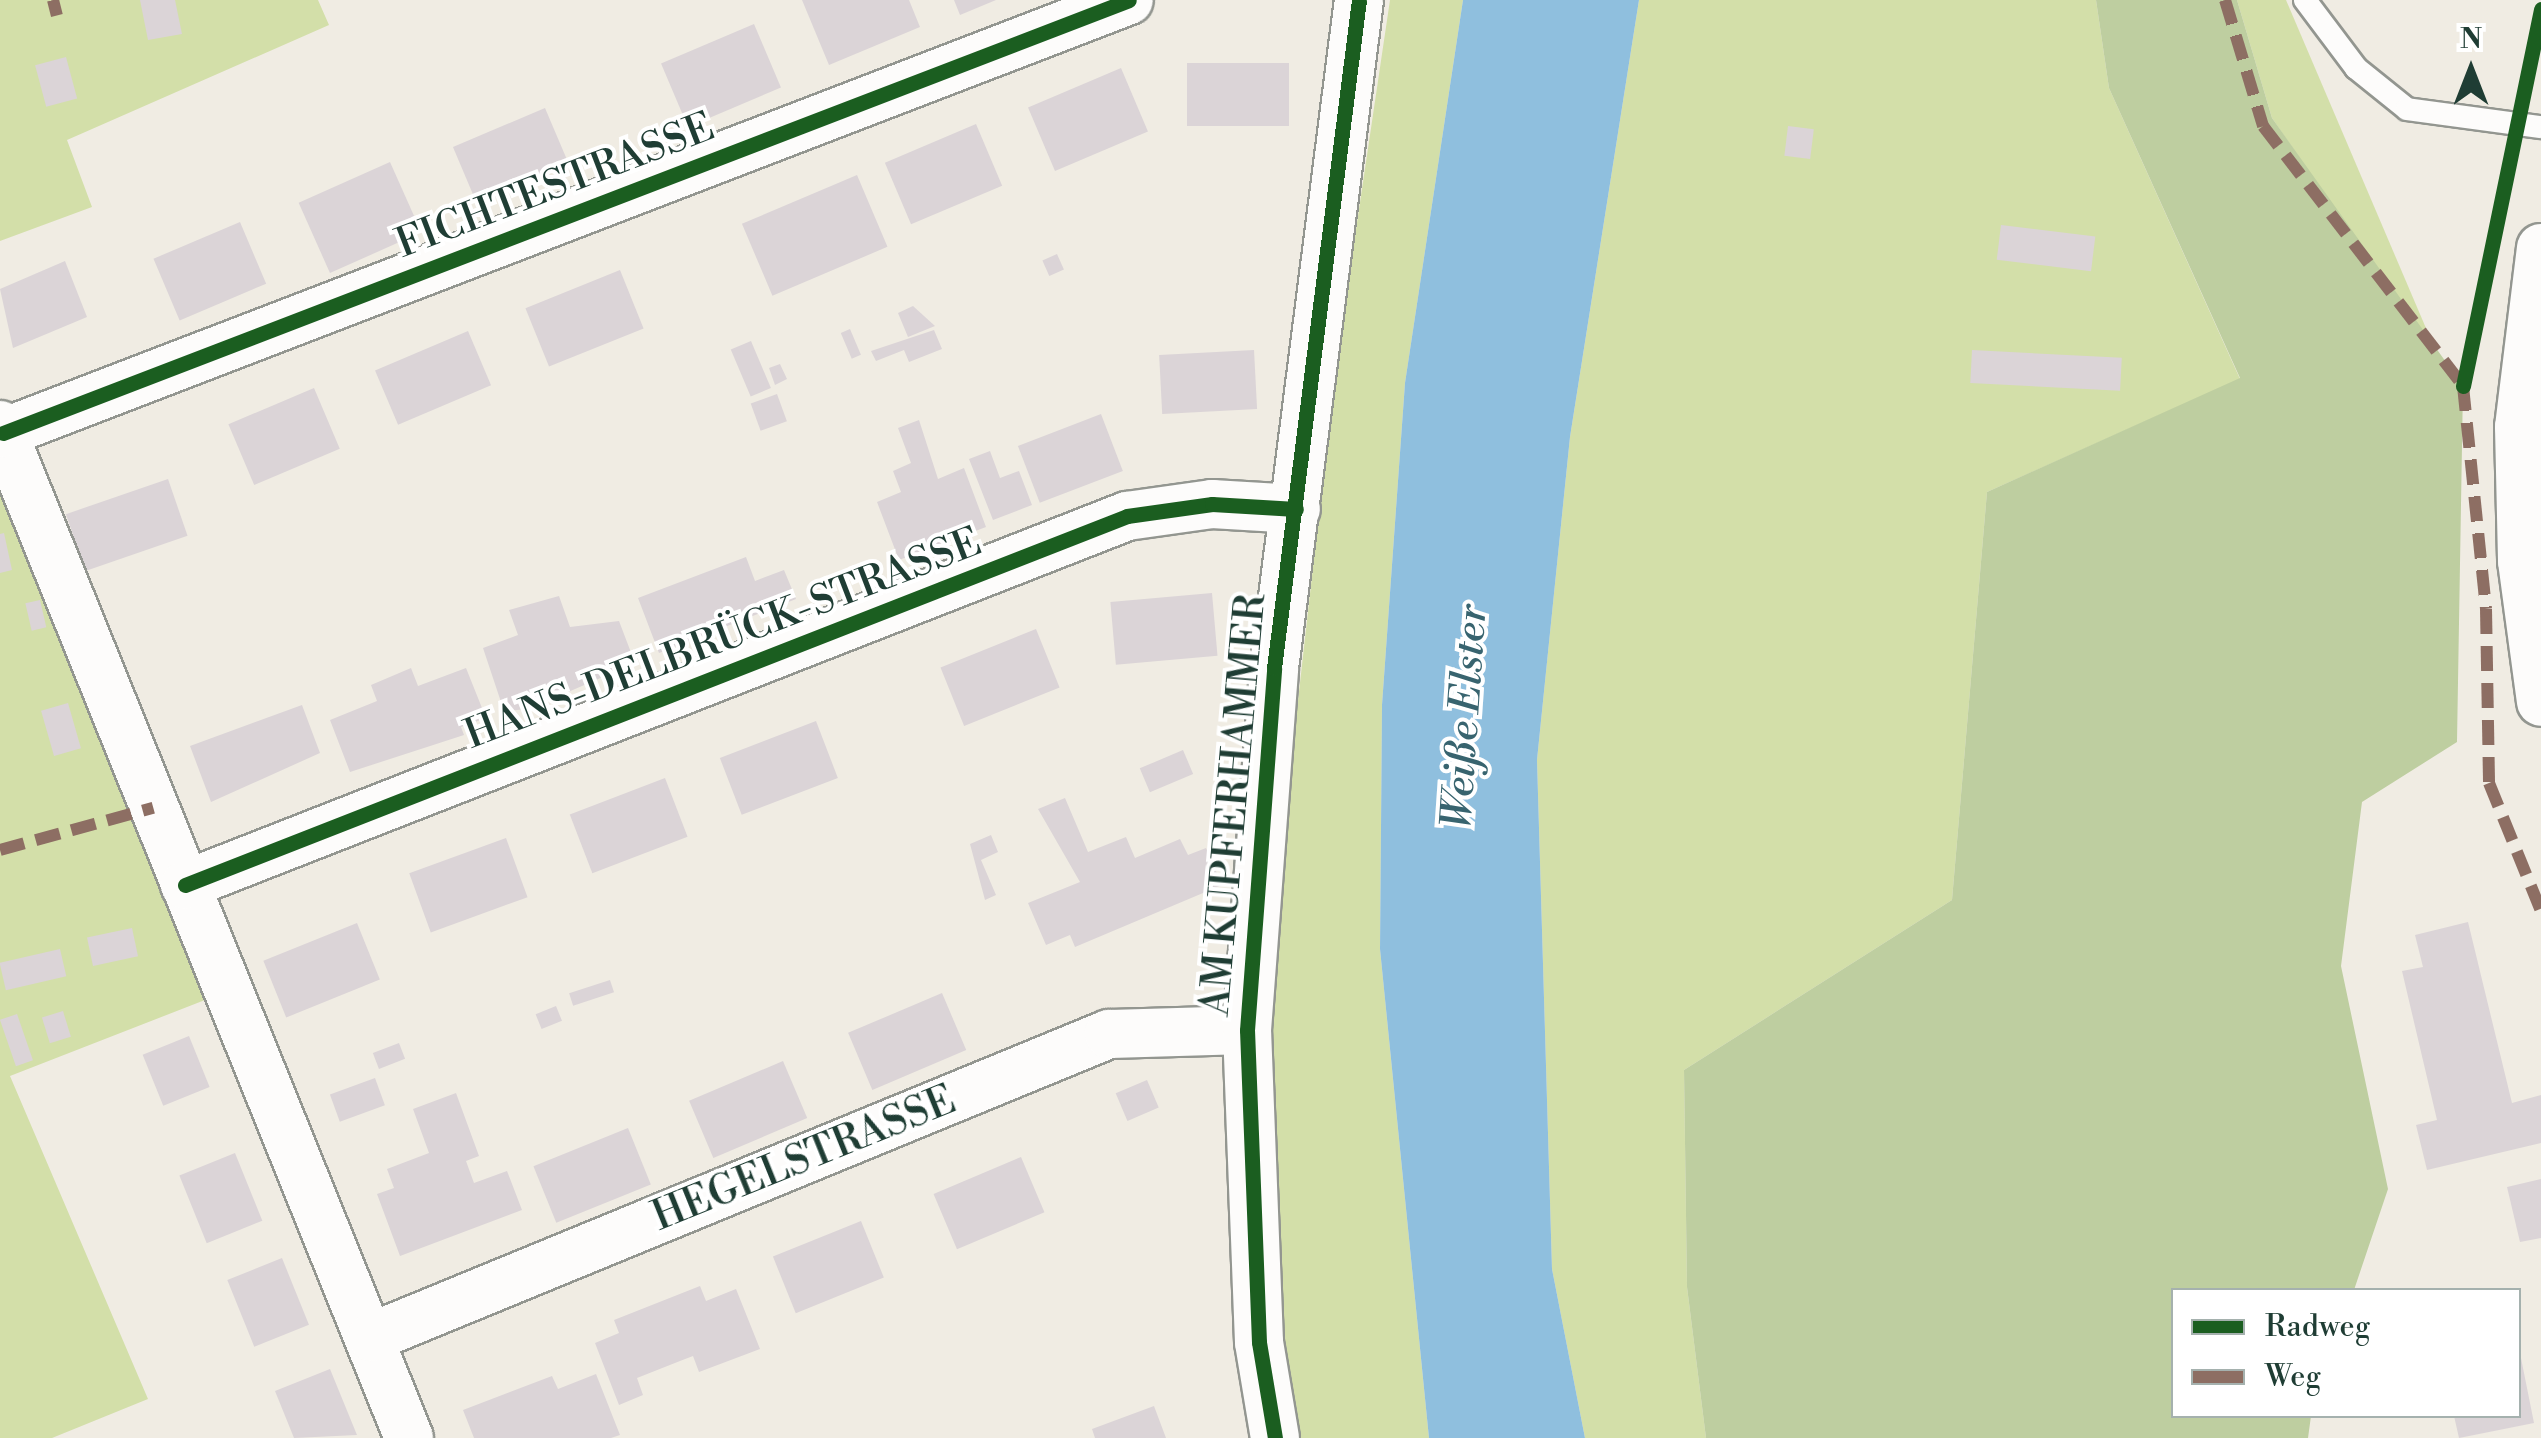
<!DOCTYPE html>
<meta charset="utf-8">
<style>
body{margin:0}
#map{position:relative;width:2541px;height:1438px;overflow:hidden;background:#f0ece3;font-family:"Libre Bodoni",serif}
div>[style]{position:absolute}
.green>*{inset:0;background:#d3dfa9}
.forest>*{inset:0;background:#becea0}
.water>*{inset:0;background:#8fbfde}
.building>*{inset:0;background:#dbd4d7;transform-origin:0 0}
.roads{filter:drop-shadow(2px 0 #939690) drop-shadow(-2px 0 #939690) drop-shadow(0 2px #939690) drop-shadow(0 -2px #939690)}
.lane>*{height:22px;margin:-11px;padding:0 11px;transform-origin:11px;border-radius:11px;background:#fdfcfb}
.street>*{height:48px;margin:-24px;padding:0 24px;transform-origin:24px;border-radius:24px;background:#fdfcfb}
.quiet>*{height:12px;margin-top:-6px;transform-origin:0;background:repeating-linear-gradient(90deg,#8d6e63 0 25px,transparent 0 37px)}
.cycleway>*{height:15px;margin:-7.5px;padding:0 7.5px;transform-origin:7.5px;border-radius:7.5px;background:#1b5e20}
span{translate:-50% -50%;white-space:nowrap;text-align:center;line-height:1.15;-webkit-text-stroke:8px #fff;paint-order:stroke}
.street-label{font-size:40px;color:#1f3d34}
.water-label{font-size:42px;color:#38646f;font-style:italic}
.legend{position:absolute;left:2171px;top:1288px;width:350px;height:130px;box-sizing:border-box;background:#fff;border:2px solid #a5b1ae;margin:0;padding:12px 18px;list-style:none;font-size:30px;color:#1f3d34}
.legend li{display:flex;align-items:center;gap:20px;height:50px}
.legend b{width:50px;border:2px solid #a5b1ae}
.north{position:absolute;left:2421px;top:20px;width:100px;height:100px;-webkit-text-stroke:8px #fff;paint-order:stroke;rotate:0deg;font-size:28px;font-weight:700;line-height:40px;text-align:center;color:#1f3d34}
.north::after{content:'';display:block;margin:auto;width:35px;height:45px;background:#1f3d34;clip-path:polygon(50% 0,100% 100%,50% 72%,0 100%)}
</style>
<div id="map">
<div class="green">
<div style="clip-path:polygon(0 0,318px 0,329px 25px,67px 140px,92px 207px,0 241px)"></div>
<div style="clip-path:polygon(1390px 0,1463px 0,1405px 383px,1382px 705px,1380px 949px,1429px 1438px,1295px 1438px,1277px 1308px,1269px 959px,1335px 371px)"></div>
<div style="clip-path:polygon(1639px 0,2096px 0,2109px 88px,2240px 379px,1987px 492px,1952px 900px,1684px 1070px,1687px 1287px,1706px 1438px,1585px 1438px,1552px 1269px,1537px 760px,1570px 437px)"></div>
<div style="clip-path:polygon(2237px 0,2286px 0,2440px 361px,2272px 118px)"></div>
<div style="clip-path:polygon(0 481px,205px 1000px,10px 1076px,148px 1399px,52px 1438px,0 1438px)"></div>
</div>
<div class="forest">
<div style="clip-path:polygon(2096px 0,2237px 0,2272px 118px,2463px 386px,2457px 742px,2362px 802px,2341px 966px,2388px 1189px,2354px 1290px,2174px 1290px,2174px 1416px,2311px 1416px,2308px 1438px,1706px 1438px,1687px 1287px,1684px 1070px,1952px 900px,1987px 492px,2240px 378px,2109px 88px)"></div>
</div>
<div class="water">
<div style="clip-path:polygon(1463px 0,1639px 0,1570px 437px,1537px 760px,1552px 1269px,1585px 1438px,1429px 1438px,1380px 949px,1382px 705px,1405px 383px)"></div>
</div>
<div class="building">
<div style="clip-path:polygon(140px 0,175px 0,182px 34px,148px 40px)"></div>
<div style="clip-path:polygon(802px 0,909px 0,920px 27px,829px 65px)"></div>
<div style="clip-path:polygon(954px 0,996px 0,960px 15px)"></div>
<div style="left:754px;top:24px;width:69px;height:101px;rotate:67deg"></div>
<div style="left:66px;top:57px;width:43px;height:32px;rotate:75deg"></div>
<div style="left:1289px;top:63px;width:63px;height:102px;rotate:90deg"></div>
<div style="left:1121px;top:68px;width:69px;height:101px;rotate:67deg"></div>
<div style="left:545px;top:108px;width:62px;height:100px;rotate:67deg"></div>
<div style="left:976px;top:124px;width:67px;height:99px;rotate:67deg"></div>
<div style="left:1788px;top:126px;width:26px;height:30px;rotate:7deg"></div>
<div style="left:390px;top:162px;width:77px;height:100px;rotate:66deg"></div>
<div style="left:857px;top:175px;width:78px;height:125px;rotate:67deg"></div>
<div style="left:240px;top:222px;width:67px;height:94px;rotate:67deg"></div>
<div style="left:2001px;top:225px;width:95px;height:35px;rotate:7deg"></div>
<div style="left:1057px;top:254px;width:17px;height:16px;rotate:66deg"></div>
<div style="clip-path:polygon(65px 261px,87px 317px,13px 348px,0 289px)"></div>
<div style="left:620px;top:270px;width:63px;height:102px;rotate:68deg"></div>
<div style="clip-path:polygon(913px 306px,935px 326px,908px 337px,898px 313px)"></div>
<div style="left:850px;top:329px;width:28px;height:10px;rotate:67deg"></div>
<div style="clip-path:polygon(934px 330px,942px 349px,909px 362px,904px 350px,876px 361px,871px 351px)"></div>
<div style="left:468px;top:331px;width:59px;height:101px;rotate:67deg"></div>
<div style="left:751px;top:341px;width:51px;height:22px;rotate:67deg"></div>
<div style="left:1254px;top:350px;width:59px;height:95px;rotate:87deg"></div>
<div style="left:1972px;top:350px;width:150px;height:33px;rotate:3deg"></div>
<div style="clip-path:polygon(780px 364px,787px 379px,775px 385px,769px 368px)"></div>
<div style="left:314px;top:388px;width:66px;height:93px;rotate:67deg"></div>
<div style="left:777px;top:394px;width:29px;height:28px;rotate:70deg"></div>
<div style="left:1101px;top:414px;width:61px;height:89px;rotate:69deg"></div>
<div style="clip-path:polygon(919px 420px,938px 479px,964px 468px,986px 527px,899px 560px,877px 502px,901px 492px,893px 471px,911px 463px,898px 428px)"></div>
<div style="clip-path:polygon(990px 451px,1000px 478px,1019px 471px,1032px 505px,993px 520px,969px 459px)"></div>
<div style="left:168px;top:479px;width:60px;height:108px;rotate:71deg"></div>
<div style="clip-path:polygon(4px 533px,12px 570px,0 573px,0 534px)"></div>
<div style="clip-path:polygon(746px 557px,755px 581px,784px 570px,796px 599px,659px 653px,638px 598px)"></div>
<div style="left:1212px;top:593px;width:63px;height:102px;rotate:85deg"></div>
<div style="clip-path:polygon(559px 596px,570px 627px,619px 621px,635px 663px,529px 709px,504px 711px,483px 648px,518px 635px,509px 610px)"></div>
<div style="left:40px;top:600px;width:28px;height:15px;rotate:77deg"></div>
<div style="left:1036px;top:629px;width:63px;height:103px;rotate:68deg"></div>
<div style="clip-path:polygon(411px 668px,418px 686px,466px 668px,486px 718px,461px 727px,464px 735px,350px 772px,330px 720px,377px 701px,371px 685px)"></div>
<div style="left:68px;top:703px;width:47px;height:28px;rotate:74deg"></div>
<div style="clip-path:polygon(302px 705px,320px 753px,211px 802px,190px 746px)"></div>
<div style="left:816px;top:721px;width:61px;height:103px;rotate:69deg"></div>
<div style="left:1183px;top:750px;width:26px;height:47px;rotate:67deg"></div>
<div style="left:665px;top:778px;width:63px;height:102px;rotate:69deg"></div>
<div style="clip-path:polygon(1065px 798px,1088px 852px,1126px 837px,1135px 858px,1180px 839px,1188px 855px,1206px 848px,1222px 885px,1075px 947px,1070px 935px,1046px 945px,1028px 903px,1080px 882px,1038px 809px)"></div>
<div style="clip-path:polygon(991px 835px,998px 852px,981px 860px,996px 895px,985px 900px,970px 844px)"></div>
<div style="left:506px;top:838px;width:63px;height:103px;rotate:70deg"></div>
<div style="clip-path:polygon(2468px 922px,2512px 1103px,2541px 1095px,2541px 1143px,2427px 1170px,2416px 1125px,2437px 1120px,2402px 971px,2423px 967px,2415px 935px)"></div>
<div style="left:357px;top:923px;width:61px;height:101px;rotate:68deg"></div>
<div style="left:132px;top:928px;width:29px;height:46px;rotate:78deg"></div>
<div style="left:60px;top:949px;width:28px;height:62px;rotate:77deg"></div>
<div style="left:610px;top:980px;width:13px;height:43px;rotate:72deg"></div>
<div style="left:942px;top:993px;width:62px;height:102px;rotate:67deg"></div>
<div style="left:556px;top:1006px;width:16px;height:22px;rotate:68deg"></div>
<div style="left:63px;top:1011px;width:27px;height:22px;rotate:73deg"></div>
<div style="left:17px;top:1014px;width:49px;height:18px;rotate:71deg"></div>
<div style="left:189px;top:1036px;width:55px;height:50px;rotate:68deg"></div>
<div style="left:399px;top:1043px;width:17px;height:28px;rotate:69deg"></div>
<div style="left:783px;top:1061px;width:62px;height:102px;rotate:67deg"></div>
<div style="left:375px;top:1078px;width:29px;height:48px;rotate:70deg"></div>
<div style="left:1147px;top:1080px;width:30px;height:34px;rotate:67deg"></div>
<div style="clip-path:polygon(456px 1093px,479px 1156px,466px 1161px,474px 1183px,507px 1171px,522px 1210px,400px 1256px,377px 1194px,394px 1188px,387px 1169px,429px 1153px,413px 1109px)"></div>
<div style="left:628px;top:1128px;width:61px;height:102px;rotate:68deg"></div>
<div style="left:235px;top:1153px;width:73px;height:60px;rotate:68deg"></div>
<div style="left:1021px;top:1157px;width:60px;height:95px;rotate:67deg"></div>
<div style="clip-path:polygon(2541px 1179px,2541px 1238px,2520px 1242px,2507px 1187px)"></div>
<div style="left:861px;top:1221px;width:61px;height:95px;rotate:68deg"></div>
<div style="left:282px;top:1258px;width:72px;height:59px;rotate:68deg"></div>
<div style="clip-path:polygon(700px 1286px,706px 1301px,736px 1289px,760px 1349px,699px 1372px,693px 1356px,680px 1361px,637px 1378px,643px 1395px,619px 1405px,595px 1343px,619px 1333px,614px 1320px)"></div>
<div style="clip-path:polygon(2520px 1353px,2534px 1423px,2459px 1438px,2454px 1416px,2518px 1416px)"></div>
<div style="clip-path:polygon(330px 1369px,357px 1435px,294px 1438px,275px 1391px)"></div>
<div style="clip-path:polygon(596px 1374px,620px 1435px,611px 1438px,474px 1438px,463px 1410px,552px 1376px,558px 1389px)"></div>
<div style="clip-path:polygon(1154px 1406px,1166px 1438px,1095px 1438px,1092px 1429px)"></div>
</div>
<div class="roads">
<div class="lane">
<div style="left:2305px;top:0;width:85px;rotate:53.1deg"></div>
<div style="left:2356px;top:68px;width:65px;rotate:38.8deg"></div>
<div style="left:2407px;top:109px;width:135px;rotate:7.7deg"></div>
</div>
<div class="street">
<div style="left:2541px;top:248px;width:180px;rotate:97deg"></div>
<div style="left:2519px;top:427px;width:134px;rotate:88.7deg"></div>
<div style="left:2522px;top:561px;width:142px;rotate:82.3deg"></div>
<div style="left:0;top:425px;width:1092px;rotate:68.01deg"></div>
<div style="left:3px;top:433px;width:1206px;rotate:-21.03deg"></div>
<div style="left:185px;top:885px;width:1012px;rotate:-21.39deg"></div>
<div style="left:1127px;top:516px;width:86px;rotate:-8deg"></div>
<div style="left:1212px;top:504px;width:84px;rotate:3.4deg"></div>
<div style="left:372px;top:1337px;width:797px;rotate:-22.35deg"></div>
<div style="left:1109px;top:1034px;width:138px;rotate:-1.7deg"></div>
<div style="left:1275px;top:1438px;width:97px;rotate:-99.5deg"></div>
<div style="left:1259px;top:1342px;width:312px;rotate:-92.2deg"></div>
<div style="left:1247px;top:1030px;width:363px;rotate:-85.7deg"></div>
<div style="left:1274px;top:668px;width:673px;rotate:-82.75deg"></div>
</div>
</div>
<div class="quiet">
<div style="left:53px;top:0;width:16px;rotate:76deg"></div>
<div style="left:2225px;top:0;width:132px;rotate:73.2deg"></div>
<div style="left:2263px;top:126px;width:328px;rotate:52.4deg"></div>
<div style="left:2463px;top:386px;width:224px;rotate:84.1deg"></div>
<div style="left:2486px;top:609px;width:174px;rotate:89deg"></div>
<div style="left:2489px;top:783px;width:138px;rotate:67.9deg"></div>
<div style="left:0;top:850px;width:159px;rotate:-15.4deg"></div>
</div>
<div class="cycleway">
<div style="left:2463px;top:386px;width:385px;rotate:-78.3deg"></div>
<div style="left:3px;top:433px;width:1206px;rotate:-21.03deg"></div>
<div style="left:185px;top:885px;width:1012px;rotate:-21.39deg"></div>
<div style="left:1127px;top:516px;width:86px;rotate:-8deg"></div>
<div style="left:1212px;top:504px;width:84px;rotate:3.4deg"></div>
<div style="left:1275px;top:1438px;width:97px;rotate:-99.5deg"></div>
<div style="left:1259px;top:1342px;width:312px;rotate:-92.2deg"></div>
<div style="left:1247px;top:1030px;width:363px;rotate:-85.7deg"></div>
<div style="left:1274px;top:668px;width:673px;rotate:-82.75deg"></div>
</div>
<div class="street-label">
<span style="left:555px;top:186px;rotate:-21deg">FICHTESTRASSE</span>
<span style="left:723px;top:639px;rotate:-21deg">HANS-DELBRÜCK-STRASSE</span>
<span style="left:1234px;top:805px;rotate:-85deg">AM KUPFERHAMMER</span>
<span style="left:804px;top:1159px;rotate:-22deg">HEGELSTRASSE</span>
</div>
<div class="water-label">
<span style="left:1466px;top:717px;rotate:-86deg">Weiße Elster</span>
</div>
<ul class="legend">
<li><b style="height:12px;background:#1b5e20"></b>Radweg</li>
<li><b style="height:12px;background:#8d6e63"></b>Weg</li>
</ul>
<div class="north">N</div>
</div>
